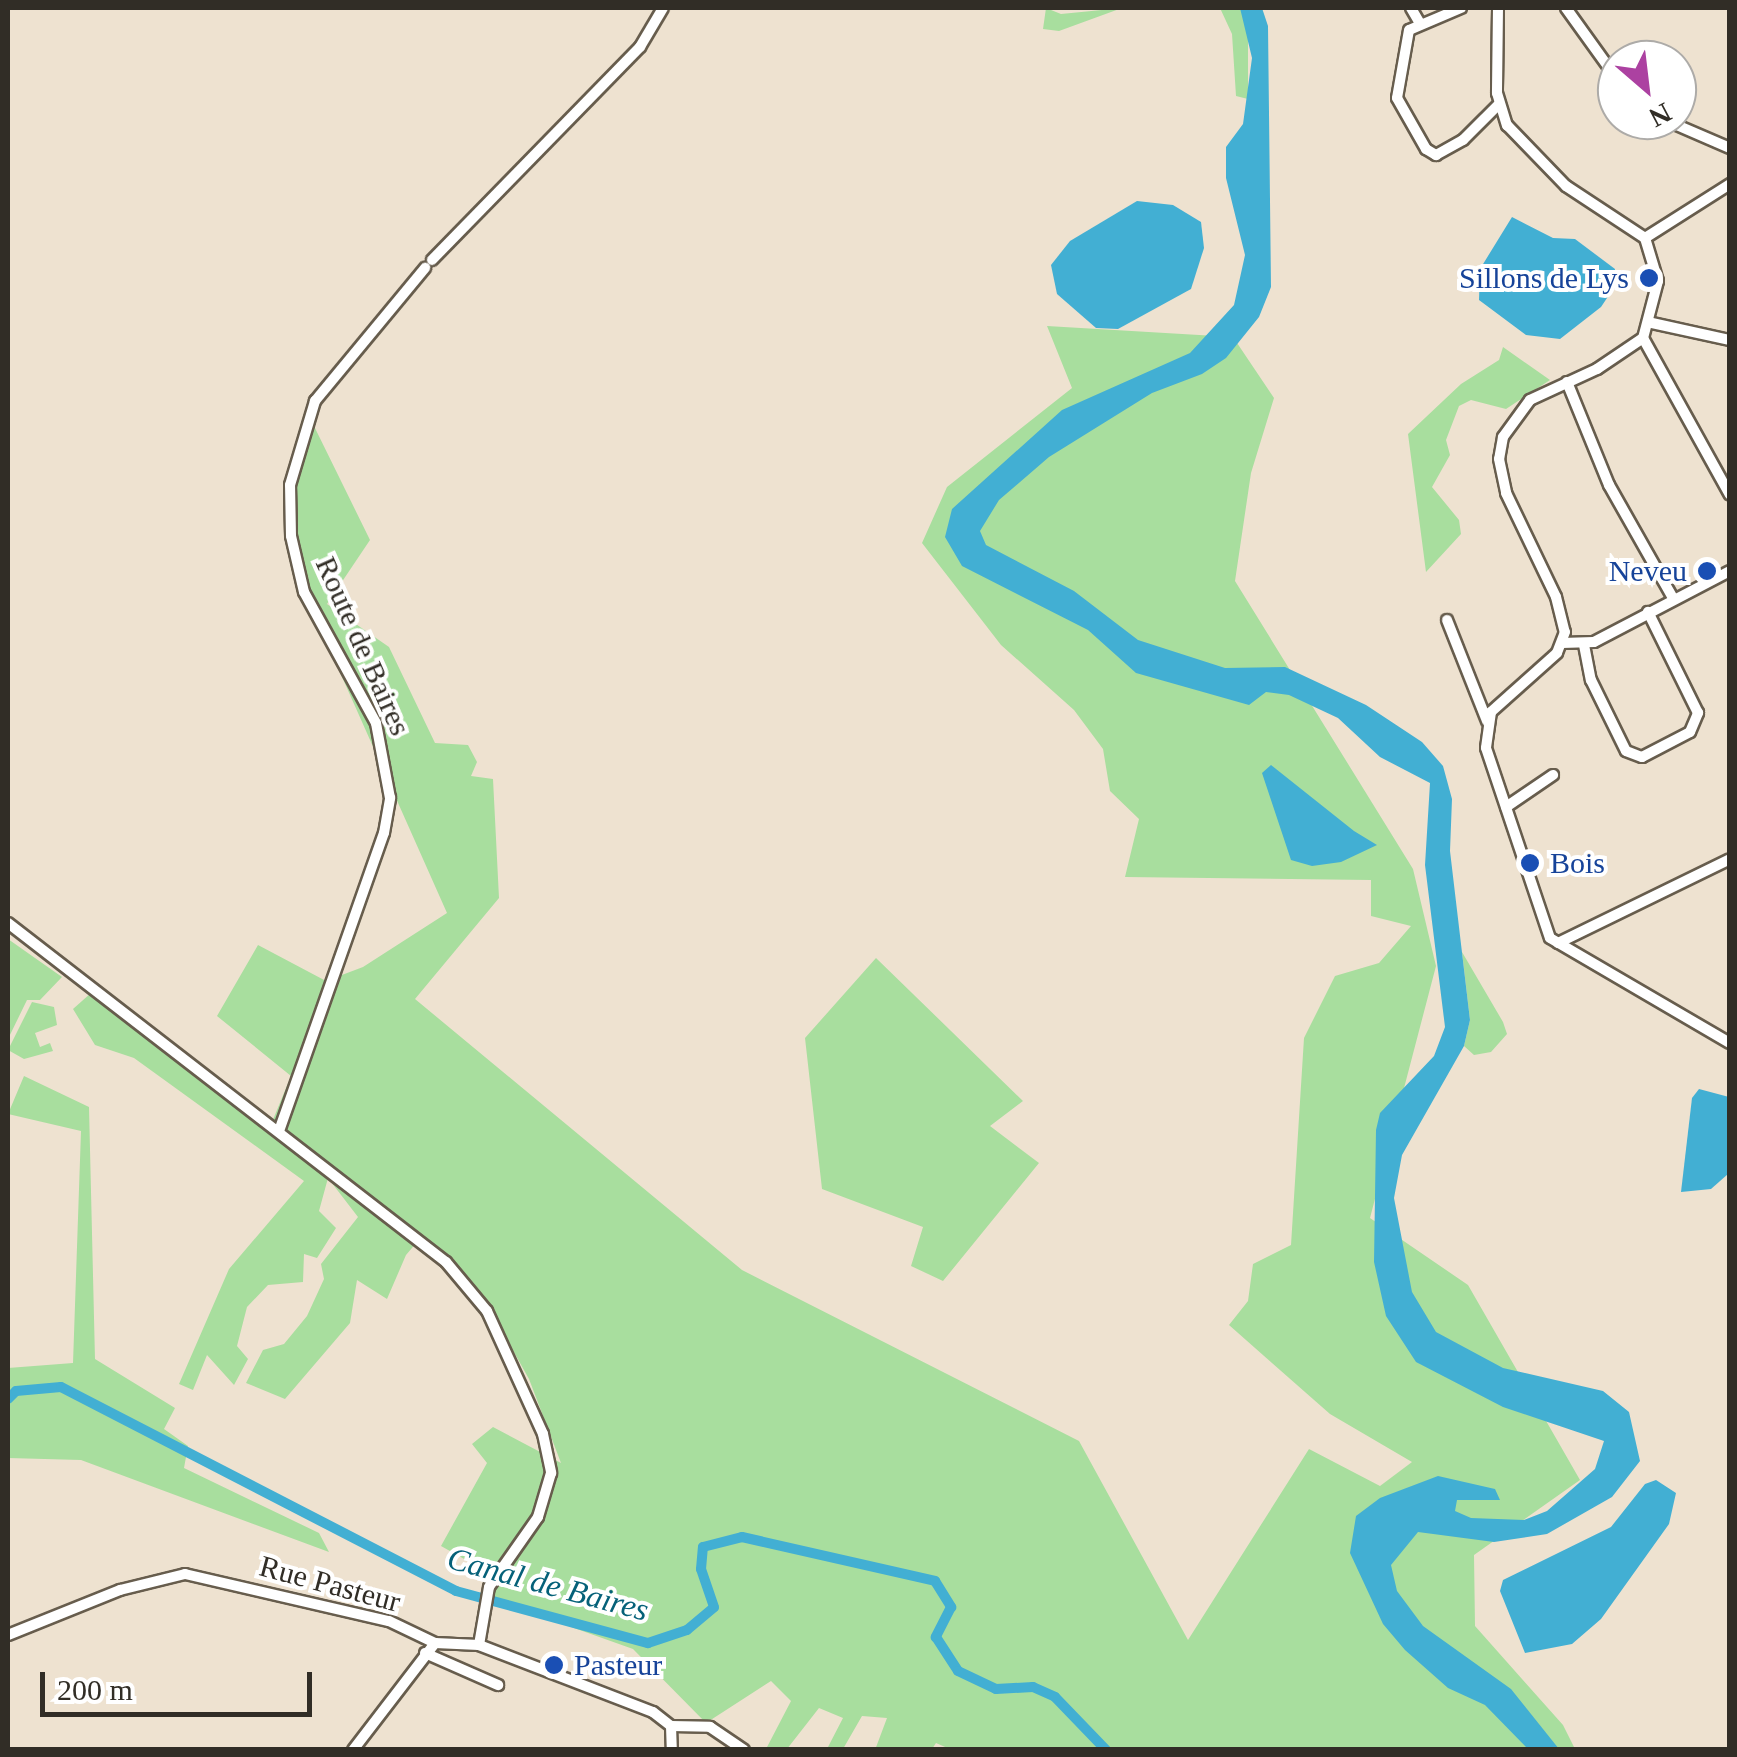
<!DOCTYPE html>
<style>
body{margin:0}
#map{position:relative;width:1737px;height:1757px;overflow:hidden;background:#eee2d0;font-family:"Times New Roman",serif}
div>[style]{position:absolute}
.green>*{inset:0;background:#a8de9e}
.water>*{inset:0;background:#42afd3}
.canal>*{height:10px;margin:-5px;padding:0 5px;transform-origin:5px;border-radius:5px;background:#42afd3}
.roads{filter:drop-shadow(2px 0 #675d4d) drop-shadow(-2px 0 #675d4d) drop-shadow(0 2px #675d4d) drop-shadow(0 -2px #675d4d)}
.minor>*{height:10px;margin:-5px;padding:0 5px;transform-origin:5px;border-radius:5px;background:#fff}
.dots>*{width:28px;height:28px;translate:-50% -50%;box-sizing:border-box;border:5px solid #fff;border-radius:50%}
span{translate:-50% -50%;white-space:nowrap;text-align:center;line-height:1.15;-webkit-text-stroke:8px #fff;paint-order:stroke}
.transit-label{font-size:30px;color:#164399}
.right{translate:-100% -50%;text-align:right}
.left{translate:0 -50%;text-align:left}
.street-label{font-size:30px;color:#312d26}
.water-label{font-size:32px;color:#056179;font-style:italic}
.frame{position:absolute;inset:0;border:10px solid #312d26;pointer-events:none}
.north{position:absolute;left:1597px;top:40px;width:100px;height:100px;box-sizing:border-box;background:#fff;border:2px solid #adaba8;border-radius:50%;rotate:152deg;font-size:28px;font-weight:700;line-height:40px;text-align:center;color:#312d26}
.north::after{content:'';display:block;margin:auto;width:35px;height:45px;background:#ac41a1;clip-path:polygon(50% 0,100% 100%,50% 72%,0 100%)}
.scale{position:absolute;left:40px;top:1672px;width:272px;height:45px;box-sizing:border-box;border:5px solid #312d26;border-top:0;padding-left:12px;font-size:30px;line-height:35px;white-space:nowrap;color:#312d26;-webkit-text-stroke:8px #fff;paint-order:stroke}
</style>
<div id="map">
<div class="green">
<div style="clip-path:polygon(1046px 8px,1061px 14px,1122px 8px,1059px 31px,1043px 29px)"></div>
<div style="clip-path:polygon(1220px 8px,1240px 8px,1248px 27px,1248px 99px,1236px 96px,1232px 34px)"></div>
<div style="clip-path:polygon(1047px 326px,1233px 337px,1274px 398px,1251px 473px,1235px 581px,1413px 869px,1436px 966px,1370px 1218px,1468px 1285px,1580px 1480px,1474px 1555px,1475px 1626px,1563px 1725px,1575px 1749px,952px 1750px,936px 1743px,932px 1749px,875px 1750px,887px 1718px,862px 1716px,843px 1749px,833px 1749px,828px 1747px,843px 1718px,819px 1708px,787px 1749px,766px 1749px,791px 1701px,771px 1681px,706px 1723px,633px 1649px,484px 1596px,482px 1569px,441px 1546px,487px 1463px,472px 1444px,493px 1427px,561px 1463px,529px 1379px,481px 1293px,423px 1235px,406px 1255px,387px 1299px,357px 1280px,350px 1323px,285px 1399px,246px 1383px,263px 1350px,284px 1344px,307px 1316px,324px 1279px,321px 1264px,358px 1217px,328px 1178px,319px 1211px,336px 1228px,317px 1258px,304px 1254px,303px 1282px,268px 1285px,247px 1307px,237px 1346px,248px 1359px,234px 1385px,207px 1355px,193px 1390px,179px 1384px,229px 1269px,304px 1181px,134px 1058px,95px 1045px,73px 1009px,91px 993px,270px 1127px,291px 1076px,217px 1016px,258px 945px,326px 981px,363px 967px,447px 913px,302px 587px,289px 498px,312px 422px,370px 540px,327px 604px,389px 647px,435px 743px,468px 745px,477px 762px,471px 776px,493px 779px,499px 898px,415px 999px,742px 1270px,1079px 1441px,1188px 1640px,1309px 1449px,1380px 1486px,1412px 1462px,1330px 1414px,1229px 1325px,1248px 1301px,1253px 1264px,1291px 1245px,1304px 1038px,1335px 976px,1379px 963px,1411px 926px,1371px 916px,1371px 880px,1125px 877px,1139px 819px,1110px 791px,1103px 749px,1074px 710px,1001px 645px,922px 543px,947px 487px,1072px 388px)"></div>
<div style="clip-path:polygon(1503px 347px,1550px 380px,1506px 409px,1471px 400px,1459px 406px,1446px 440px,1450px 455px,1432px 487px,1459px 520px,1461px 534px,1426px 572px,1408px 434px,1461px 384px,1499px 360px)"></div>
<div style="clip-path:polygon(8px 939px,62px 977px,40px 1000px,27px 1000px,8px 1039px)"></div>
<div style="clip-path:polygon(1462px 952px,1503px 1022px,1507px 1034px,1491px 1052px,1474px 1055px,1464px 1046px,1470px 1020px)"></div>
<div style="clip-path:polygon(876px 958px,1023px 1101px,990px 1126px,1039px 1163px,943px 1281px,911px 1266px,923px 1227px,822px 1189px,805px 1038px)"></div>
<div style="clip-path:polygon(32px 1002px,54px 1007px,57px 1025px,35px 1033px,40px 1047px,50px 1043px,53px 1051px,24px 1059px,8px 1050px)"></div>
<div style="clip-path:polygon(24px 1076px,89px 1107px,95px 1359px,175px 1408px,164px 1429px,188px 1446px,184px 1468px,319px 1533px,329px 1552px,81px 1460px,8px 1458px,8px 1368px,73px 1363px,81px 1131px,8px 1114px)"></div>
</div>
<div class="water">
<div style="clip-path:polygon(1240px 8px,1262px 8px,1268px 26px,1271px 287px,1259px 317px,1226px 358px,1202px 374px,1152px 393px,1049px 457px,999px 500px,980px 531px,986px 545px,1074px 591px,1138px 640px,1225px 668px,1285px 667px,1366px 705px,1422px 742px,1443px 766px,1452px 799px,1450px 851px,1470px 1020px,1464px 1046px,1402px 1155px,1394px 1198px,1412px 1292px,1436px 1332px,1503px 1368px,1603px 1391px,1629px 1412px,1640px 1461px,1612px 1497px,1547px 1534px,1494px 1542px,1418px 1532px,1391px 1565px,1397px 1591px,1423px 1626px,1511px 1689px,1559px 1749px,1528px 1749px,1485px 1705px,1448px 1688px,1405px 1650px,1383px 1624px,1350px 1553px,1356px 1516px,1380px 1498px,1438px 1476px,1495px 1489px,1500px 1500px,1457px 1500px,1455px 1511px,1471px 1518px,1524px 1520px,1547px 1511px,1595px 1469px,1604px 1441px,1503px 1407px,1416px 1362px,1386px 1316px,1374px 1262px,1376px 1130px,1380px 1113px,1434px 1056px,1445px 1027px,1425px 865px,1430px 783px,1380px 757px,1338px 718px,1289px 695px,1266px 692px,1249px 705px,1136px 673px,1088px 630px,962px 566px,945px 537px,952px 509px,1062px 410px,1190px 353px,1234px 305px,1245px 255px,1226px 178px,1226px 147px,1243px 124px,1252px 58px)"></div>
<div style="clip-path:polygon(1137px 201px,1173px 205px,1201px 222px,1204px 248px,1191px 289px,1118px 329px,1096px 328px,1057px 294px,1051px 265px,1070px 241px)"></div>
<div style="clip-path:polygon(1512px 217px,1553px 238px,1575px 239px,1615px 269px,1613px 289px,1601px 307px,1560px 339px,1526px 335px,1479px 300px,1480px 269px)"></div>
<div style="clip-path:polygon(1271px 765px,1354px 831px,1377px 845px,1341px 862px,1312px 866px,1291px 860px,1262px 773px)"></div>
<div style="clip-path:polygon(1699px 1089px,1729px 1097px,1728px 1174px,1711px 1189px,1681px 1192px,1692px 1098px)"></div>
<div style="clip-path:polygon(1656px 1480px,1676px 1493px,1669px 1524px,1601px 1619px,1572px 1644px,1525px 1653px,1500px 1591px,1503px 1580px,1611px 1527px,1645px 1484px)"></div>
</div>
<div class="canal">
<div style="left:8px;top:1399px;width:11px;rotate:-45deg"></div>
<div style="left:16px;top:1391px;width:45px;rotate:-5.1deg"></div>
<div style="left:61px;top:1387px;width:445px;rotate:27.3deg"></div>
<div style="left:456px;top:1591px;width:199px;rotate:15.2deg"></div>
<div style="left:648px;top:1643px;width:41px;rotate:-18.4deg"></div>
<div style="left:687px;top:1630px;width:35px;rotate:-40deg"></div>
<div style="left:714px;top:1607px;width:40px;rotate:-108.9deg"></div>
<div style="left:701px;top:1569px;width:22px;rotate:-85deg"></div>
<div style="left:703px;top:1547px;width:40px;rotate:-14.4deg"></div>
<div style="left:742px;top:1537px;width:198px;rotate:12.8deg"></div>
<div style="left:935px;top:1581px;width:31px;rotate:58deg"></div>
<div style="left:951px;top:1607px;width:34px;rotate:117deg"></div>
<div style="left:936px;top:1637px;width:40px;rotate:57.1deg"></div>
<div style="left:958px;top:1671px;width:42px;rotate:25.3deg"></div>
<div style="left:996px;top:1689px;width:37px;rotate:-3deg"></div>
<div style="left:1033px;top:1687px;width:24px;rotate:24deg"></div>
<div style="left:1055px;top:1697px;width:74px;rotate:46.1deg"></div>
</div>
<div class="roads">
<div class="minor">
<div style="left:1411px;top:8px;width:16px;rotate:60deg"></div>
<div style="left:1461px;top:8px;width:56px;rotate:157.1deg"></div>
<div style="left:1409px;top:30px;width:69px;rotate:100deg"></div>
<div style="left:1397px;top:98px;width:59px;rotate:60.4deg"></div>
<div style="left:1426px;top:149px;width:12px;rotate:31deg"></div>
<div style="left:1436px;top:155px;width:31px;rotate:-29deg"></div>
<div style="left:1463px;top:140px;width:51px;rotate:-45deg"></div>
<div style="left:1498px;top:8px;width:85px;rotate:90.7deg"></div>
<div style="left:1497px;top:93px;width:34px;rotate:73deg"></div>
<div style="left:1507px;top:125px;width:85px;rotate:46deg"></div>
<div style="left:1566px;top:186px;width:95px;rotate:33.4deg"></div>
<div style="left:1645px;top:238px;width:45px;rotate:73.2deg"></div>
<div style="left:1658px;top:281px;width:59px;rotate:104.7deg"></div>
<div style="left:1643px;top:338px;width:55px;rotate:146deg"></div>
<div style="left:1597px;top:369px;width:74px;rotate:155.2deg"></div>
<div style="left:1530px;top:400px;width:46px;rotate:126.1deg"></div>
<div style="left:1503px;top:437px;width:22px;rotate:100deg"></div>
<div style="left:1499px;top:459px;width:35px;rotate:78deg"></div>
<div style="left:1506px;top:493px;width:115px;rotate:64.3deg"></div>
<div style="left:1556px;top:597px;width:36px;rotate:76deg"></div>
<div style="left:1565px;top:632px;width:22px;rotate:111deg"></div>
<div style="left:1557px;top:653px;width:89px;rotate:138.2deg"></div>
<div style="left:1491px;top:712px;width:36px;rotate:98deg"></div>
<div style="left:1486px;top:748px;width:200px;rotate:71.4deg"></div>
<div style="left:1550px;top:938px;width:208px;rotate:30.3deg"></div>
<div style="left:1566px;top:8px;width:87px;rotate:54.3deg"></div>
<div style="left:1665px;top:120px;width:71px;rotate:23.3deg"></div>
<div style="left:1645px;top:238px;width:101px;rotate:-32.4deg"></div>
<div style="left:432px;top:260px;width:298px;rotate:-45.7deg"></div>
<div style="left:640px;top:47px;width:45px;rotate:-59.5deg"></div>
<div style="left:1652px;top:323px;width:80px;rotate:12.3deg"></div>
<div style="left:1643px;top:338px;width:179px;rotate:61deg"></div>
<div style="left:1567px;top:382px;width:111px;rotate:67.8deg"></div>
<div style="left:1609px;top:485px;width:130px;rotate:60.5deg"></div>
<div style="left:1447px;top:620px;width:109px;rotate:68.4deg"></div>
<div style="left:1562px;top:643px;width:32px;rotate:-2deg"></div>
<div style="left:1594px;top:642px;width:153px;rotate:-27.6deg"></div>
<div style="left:1584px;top:645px;width:36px;rotate:79deg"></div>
<div style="left:1591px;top:680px;width:79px;rotate:63.8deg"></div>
<div style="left:1626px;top:751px;width:17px;rotate:21deg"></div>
<div style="left:1642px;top:757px;width:54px;rotate:-27.5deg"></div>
<div style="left:1690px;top:732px;width:21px;rotate:-67deg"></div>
<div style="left:1698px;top:713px;width:113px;rotate:-116.3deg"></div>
<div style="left:1506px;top:807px;width:57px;rotate:-34.2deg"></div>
<div style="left:8px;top:923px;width:554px;rotate:37.74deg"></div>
<div style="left:446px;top:1262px;width:64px;rotate:50.1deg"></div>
<div style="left:487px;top:1311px;width:135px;rotate:65.5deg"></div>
<div style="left:543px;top:1434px;width:40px;rotate:78deg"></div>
<div style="left:551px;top:1473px;width:46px;rotate:106.5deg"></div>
<div style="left:538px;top:1517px;width:85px;rotate:125deg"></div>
<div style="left:489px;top:1587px;width:59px;rotate:99.8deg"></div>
<div style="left:1558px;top:943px;width:191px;rotate:-26deg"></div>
<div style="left:279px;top:1131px;width:316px;rotate:-70.6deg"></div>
<div style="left:384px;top:833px;width:36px;rotate:-80deg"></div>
<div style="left:390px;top:798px;width:76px;rotate:-100.6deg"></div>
<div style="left:376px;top:723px;width:149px;rotate:-118.8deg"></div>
<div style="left:304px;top:592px;width:57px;rotate:-103.1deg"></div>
<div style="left:291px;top:536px;width:51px;rotate:-91.1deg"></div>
<div style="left:290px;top:485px;width:88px;rotate:-73.4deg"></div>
<div style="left:315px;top:401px;width:173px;rotate:-50.4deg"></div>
<div style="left:8px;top:1635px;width:121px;rotate:-21.9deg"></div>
<div style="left:120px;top:1590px;width:67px;rotate:-13.8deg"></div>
<div style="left:185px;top:1574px;width:209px;rotate:13deg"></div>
<div style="left:389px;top:1621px;width:51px;rotate:25.6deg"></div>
<div style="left:435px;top:1643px;width:44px;rotate:2.6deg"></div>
<div style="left:479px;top:1645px;width:186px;rotate:21.1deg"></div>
<div style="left:653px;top:1712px;width:23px;rotate:38deg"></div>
<div style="left:425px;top:1653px;width:80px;rotate:23.7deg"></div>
<div style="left:671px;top:1726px;width:39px;rotate:1deg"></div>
<div style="left:710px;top:1727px;width:41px;rotate:34.1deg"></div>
<div style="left:671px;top:1726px;width:24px;rotate:88deg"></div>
<div style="left:353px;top:1750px;width:135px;rotate:-52.5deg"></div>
</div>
</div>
<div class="dots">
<div style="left:1649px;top:278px;background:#1a4fb4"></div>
<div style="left:1707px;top:571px;background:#1a4fb4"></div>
<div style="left:1530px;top:863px;background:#1a4fb4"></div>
<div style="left:554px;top:1665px;background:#1a4fb4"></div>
</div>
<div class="transit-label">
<span class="right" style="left:1629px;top:278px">Sillons de Lys</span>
<span class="right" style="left:1687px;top:571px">Neveu</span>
<span class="left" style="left:1550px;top:863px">Bois</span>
<span class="left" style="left:574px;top:1665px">Pasteur</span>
</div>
<div class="street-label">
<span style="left:363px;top:646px;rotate:66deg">Route de Baires</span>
<span style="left:330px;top:1584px;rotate:15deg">Rue Pasteur</span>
</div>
<div class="water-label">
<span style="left:548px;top:1584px;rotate:15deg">Canal de Baires</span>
</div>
<div class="frame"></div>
<div class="north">N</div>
<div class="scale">200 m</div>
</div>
